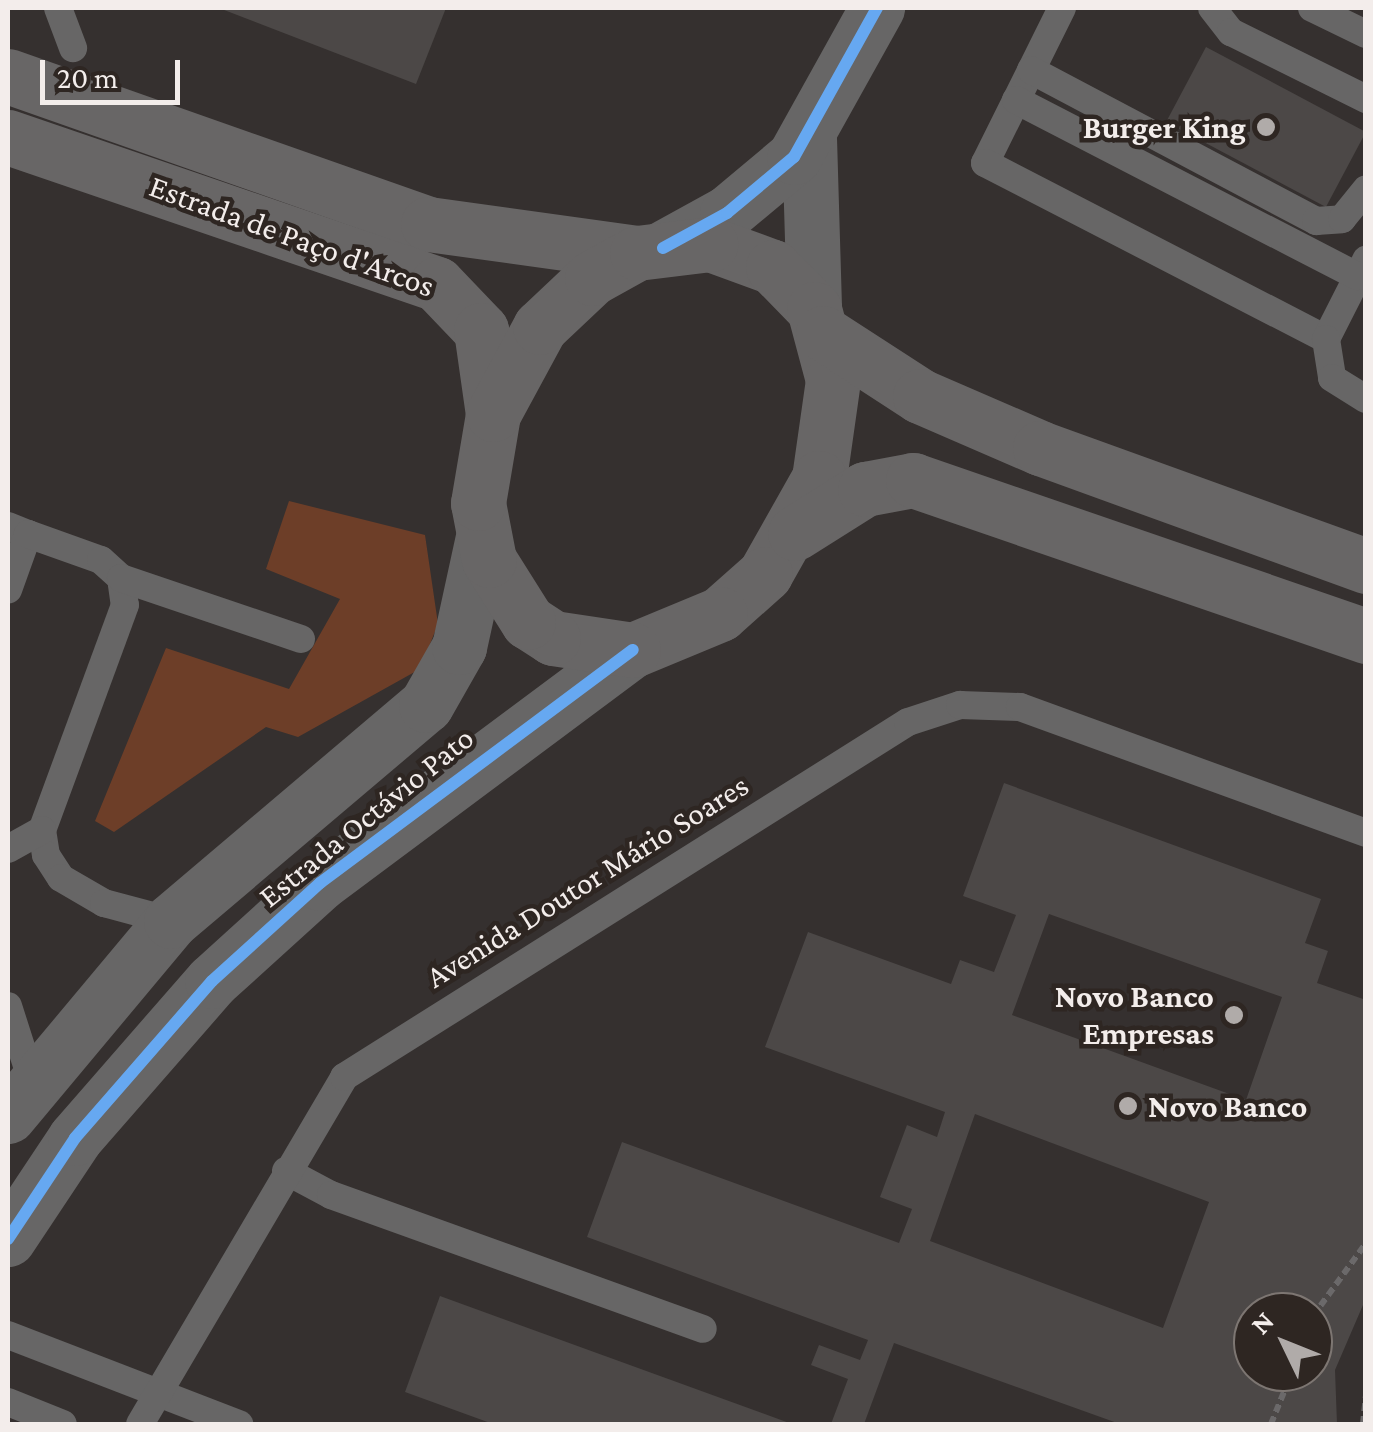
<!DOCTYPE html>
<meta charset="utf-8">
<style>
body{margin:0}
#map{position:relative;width:1373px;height:1432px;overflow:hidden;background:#35302f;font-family:"Crimson Pro",serif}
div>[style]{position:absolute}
.green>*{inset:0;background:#6d3e28}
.building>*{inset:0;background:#4c4847;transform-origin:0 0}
.path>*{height:6px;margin-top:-3px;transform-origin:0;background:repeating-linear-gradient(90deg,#6b696a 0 8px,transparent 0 13px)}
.service>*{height:28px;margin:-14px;padding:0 14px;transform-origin:14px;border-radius:14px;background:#676666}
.tertiary>*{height:55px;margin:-27.5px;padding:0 27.5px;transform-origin:27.5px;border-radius:27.5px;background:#676666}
.primary>*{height:55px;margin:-27.5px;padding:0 27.5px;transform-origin:27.5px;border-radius:27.5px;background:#686666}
.cycleway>*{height:12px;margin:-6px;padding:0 6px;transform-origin:6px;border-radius:6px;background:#66a8f1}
.dots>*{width:28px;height:28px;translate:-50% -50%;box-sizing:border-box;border:5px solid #2e2622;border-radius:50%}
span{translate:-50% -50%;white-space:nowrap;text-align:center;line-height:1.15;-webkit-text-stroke:9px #2e2622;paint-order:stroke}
.poi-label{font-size:32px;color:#f3edeb;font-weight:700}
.right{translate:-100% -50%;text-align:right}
.left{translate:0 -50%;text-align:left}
.street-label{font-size:32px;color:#f3edeb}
.frame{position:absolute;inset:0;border:10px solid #f3edeb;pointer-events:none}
.north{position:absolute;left:1233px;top:1292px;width:100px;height:100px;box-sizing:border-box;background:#2e2622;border:2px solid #7d7672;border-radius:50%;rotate:313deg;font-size:28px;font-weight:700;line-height:40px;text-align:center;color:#f3edeb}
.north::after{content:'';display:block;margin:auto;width:35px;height:45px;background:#b0aba9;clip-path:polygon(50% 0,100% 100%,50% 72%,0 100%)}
.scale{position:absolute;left:40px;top:60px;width:140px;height:45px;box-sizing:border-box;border:5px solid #f3edeb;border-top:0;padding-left:12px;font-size:30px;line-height:35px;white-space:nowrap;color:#f3edeb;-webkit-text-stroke:8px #2e2622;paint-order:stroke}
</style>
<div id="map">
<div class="green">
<div style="clip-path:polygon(289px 501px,425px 535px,438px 624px,420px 669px,298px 737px,266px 727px,114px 832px,95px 821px,166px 648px,289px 689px,340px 599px,266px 569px)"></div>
</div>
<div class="building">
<div style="clip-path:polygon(219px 8px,446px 8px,416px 84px)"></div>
<div style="left:1206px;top:47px;width:181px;height:85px;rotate:28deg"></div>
<div style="clip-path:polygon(evenodd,1004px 783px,1321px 899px,1305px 943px,1328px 951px,1317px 983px,1366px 1000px,1366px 1298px,1335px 1370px,1337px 1424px,1120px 1424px,894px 1343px,864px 1424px,831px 1424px,848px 1379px,811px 1365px,819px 1345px,860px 1360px,868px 1340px,587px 1237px,622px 1142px,899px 1243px,912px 1209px,880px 1197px,907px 1125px,937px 1137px,945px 1112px,765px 1047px,808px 932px,951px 984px,960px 960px,994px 972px,1016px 915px,963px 896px,1004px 783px,1049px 914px,1282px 997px,1246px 1100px,1012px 1015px,1049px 914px,1004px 783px,975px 1114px,1209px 1202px,1163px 1328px,930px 1241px,975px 1114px,1004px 783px,1253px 1312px,1313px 1312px,1313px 1372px,1253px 1372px,1253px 1312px)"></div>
<div style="clip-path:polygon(440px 1296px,792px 1424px,493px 1424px,405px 1392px)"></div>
</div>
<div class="path">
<div style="left:1313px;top:1316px;width:90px;rotate:-54deg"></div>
<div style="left:1271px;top:1424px;width:56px;rotate:-68deg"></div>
<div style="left:1363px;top:1424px;width:28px;rotate:-84deg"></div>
</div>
<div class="service">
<div style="left:58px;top:8px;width:43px;rotate:69.4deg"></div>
<div style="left:1062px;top:8px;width:173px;rotate:116.4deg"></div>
<div style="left:985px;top:163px;width:384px;rotate:27.3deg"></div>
<div style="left:1326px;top:339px;width:89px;rotate:-63.1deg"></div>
<div style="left:1212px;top:8px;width:31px;rotate:52deg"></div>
<div style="left:1231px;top:32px;width:151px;rotate:26.4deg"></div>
<div style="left:1312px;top:8px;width:60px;rotate:25.7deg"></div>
<div style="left:1031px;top:70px;width:323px;rotate:27.9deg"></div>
<div style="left:1316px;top:221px;width:26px;rotate:-4deg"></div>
<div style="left:1342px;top:219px;width:38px;rotate:-51deg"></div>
<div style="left:1016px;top:100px;width:384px;rotate:27.3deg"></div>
<div style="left:1326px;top:339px;width:39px;rotate:81deg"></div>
<div style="left:1332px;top:378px;width:40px;rotate:32deg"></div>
<div style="left:8px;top:526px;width:22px;rotate:22deg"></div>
<div style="left:28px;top:534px;width:59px;rotate:109.7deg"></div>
<div style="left:28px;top:534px;width:77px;rotate:19.6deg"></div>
<div style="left:101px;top:560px;width:27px;rotate:42deg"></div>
<div style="left:121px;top:578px;width:27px;rotate:82deg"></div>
<div style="left:125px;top:605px;width:240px;rotate:110.2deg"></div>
<div style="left:42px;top:830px;width:25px;rotate:81deg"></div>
<div style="left:46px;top:855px;width:27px;rotate:57deg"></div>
<div style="left:61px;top:878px;width:50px;rotate:30.2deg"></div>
<div style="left:104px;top:903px;width:69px;rotate:15deg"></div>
<div style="left:121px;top:578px;width:190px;rotate:18.7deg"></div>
<div style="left:8px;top:849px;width:39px;rotate:-29deg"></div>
<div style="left:8px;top:1006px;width:79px;rotate:72.3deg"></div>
<div style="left:286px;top:1171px;width:51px;rotate:28.1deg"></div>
<div style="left:331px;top:1195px;width:395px;rotate:19.8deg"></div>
<div style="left:8px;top:1335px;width:248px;rotate:21.1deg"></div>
<div style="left:8px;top:1402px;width:59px;rotate:21.8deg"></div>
<div style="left:140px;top:1424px;width:403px;rotate:-59.5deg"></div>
<div style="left:344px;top:1077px;width:666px;rotate:-32.19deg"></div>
<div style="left:908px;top:722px;width:55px;rotate:-18.1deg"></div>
<div style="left:960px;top:705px;width:60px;rotate:1.9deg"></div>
<div style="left:1020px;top:707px;width:368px;rotate:20deg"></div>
</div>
<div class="tertiary">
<div style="left:809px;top:138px;width:171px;rotate:88.3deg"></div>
<div style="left:663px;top:248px;width:73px;rotate:-28.7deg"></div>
<div style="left:727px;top:213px;width:87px;rotate:-39.9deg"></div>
<div style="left:794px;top:157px;width:171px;rotate:-60.9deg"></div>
<div style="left:8px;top:1116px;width:254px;rotate:-50.1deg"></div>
<div style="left:171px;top:921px;width:334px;rotate:-40.3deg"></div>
<div style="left:426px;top:705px;width:67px;rotate:-60.4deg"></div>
<div style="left:459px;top:647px;width:113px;rotate:-77.7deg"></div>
<div style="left:8px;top:1239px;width:121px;rotate:-56.4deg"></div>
<div style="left:75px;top:1138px;width:208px;rotate:-48.9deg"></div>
<div style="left:212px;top:981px;width:146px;rotate:-42.2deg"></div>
<div style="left:320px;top:883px;width:390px;rotate:-36.7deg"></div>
</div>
<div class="primary">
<div style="left:8px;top:76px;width:445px;rotate:19.4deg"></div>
<div style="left:428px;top:224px;width:211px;rotate:7.9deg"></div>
<div style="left:8px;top:137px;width:453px;rotate:18.9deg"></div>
<div style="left:437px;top:284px;width:64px;rotate:46.3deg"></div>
<div style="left:481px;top:330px;width:85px;rotate:81.9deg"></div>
<div style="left:710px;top:244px;width:67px;rotate:20.1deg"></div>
<div style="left:773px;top:267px;width:59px;rotate:45.7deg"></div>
<div style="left:814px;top:309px;width:73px;rotate:75deg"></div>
<div style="left:833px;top:380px;width:99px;rotate:98.1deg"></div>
<div style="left:819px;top:478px;width:110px;rotate:119.4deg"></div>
<div style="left:765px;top:574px;width:60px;rotate:138.4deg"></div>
<div style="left:720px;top:614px;width:94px;rotate:157.5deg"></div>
<div style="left:633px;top:650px;width:81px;rotate:-171.5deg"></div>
<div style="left:553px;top:638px;width:30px;rotate:-147deg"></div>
<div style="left:528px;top:622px;width:73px;rotate:-122.2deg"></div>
<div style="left:489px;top:560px;width:58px;rotate:-100.9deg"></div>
<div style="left:478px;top:503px;width:90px;rotate:-80.4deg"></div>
<div style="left:493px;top:414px;width:99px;rotate:-61.6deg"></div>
<div style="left:540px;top:327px;width:71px;rotate:-43.3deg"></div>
<div style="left:592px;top:278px;width:51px;rotate:-29.1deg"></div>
<div style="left:637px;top:253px;width:74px;rotate:-7deg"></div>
<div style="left:823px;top:333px;width:116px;rotate:33deg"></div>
<div style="left:920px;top:396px;width:131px;rotate:23.4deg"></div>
<div style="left:1040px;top:448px;width:347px;rotate:19.9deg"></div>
<div style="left:795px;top:533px;width:83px;rotate:-32.2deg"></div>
<div style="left:865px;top:489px;width:49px;rotate:-10.6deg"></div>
<div style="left:913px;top:480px;width:479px;rotate:19deg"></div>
</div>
<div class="cycleway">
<div style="left:663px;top:248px;width:73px;rotate:-28.7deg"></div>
<div style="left:727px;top:213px;width:87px;rotate:-39.9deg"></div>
<div style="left:794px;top:157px;width:171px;rotate:-60.9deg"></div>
<div style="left:8px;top:1239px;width:121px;rotate:-56.4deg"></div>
<div style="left:75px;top:1138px;width:208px;rotate:-48.9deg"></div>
<div style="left:212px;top:981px;width:146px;rotate:-42.2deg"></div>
<div style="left:320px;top:883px;width:390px;rotate:-36.7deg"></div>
</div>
<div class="dots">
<div style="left:1266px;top:127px;background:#b0aba9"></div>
<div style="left:1234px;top:1015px;background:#b0aba9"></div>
<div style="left:1128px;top:1106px;background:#b0aba9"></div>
</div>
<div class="poi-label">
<span class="right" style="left:1246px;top:127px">Burger King</span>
<span class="right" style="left:1214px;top:1015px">Novo Banco<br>Empresas</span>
<span class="left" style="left:1148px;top:1106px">Novo Banco</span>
</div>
<div class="street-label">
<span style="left:292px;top:236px;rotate:20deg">Estrada de Paço d'Arcos</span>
<span style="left:366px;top:817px;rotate:-39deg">Estrada Octávio Pato</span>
<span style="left:587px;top:881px;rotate:-32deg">Avenida Doutor Mário Soares</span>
</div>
<div class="frame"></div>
<div class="north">N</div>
<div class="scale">20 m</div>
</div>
